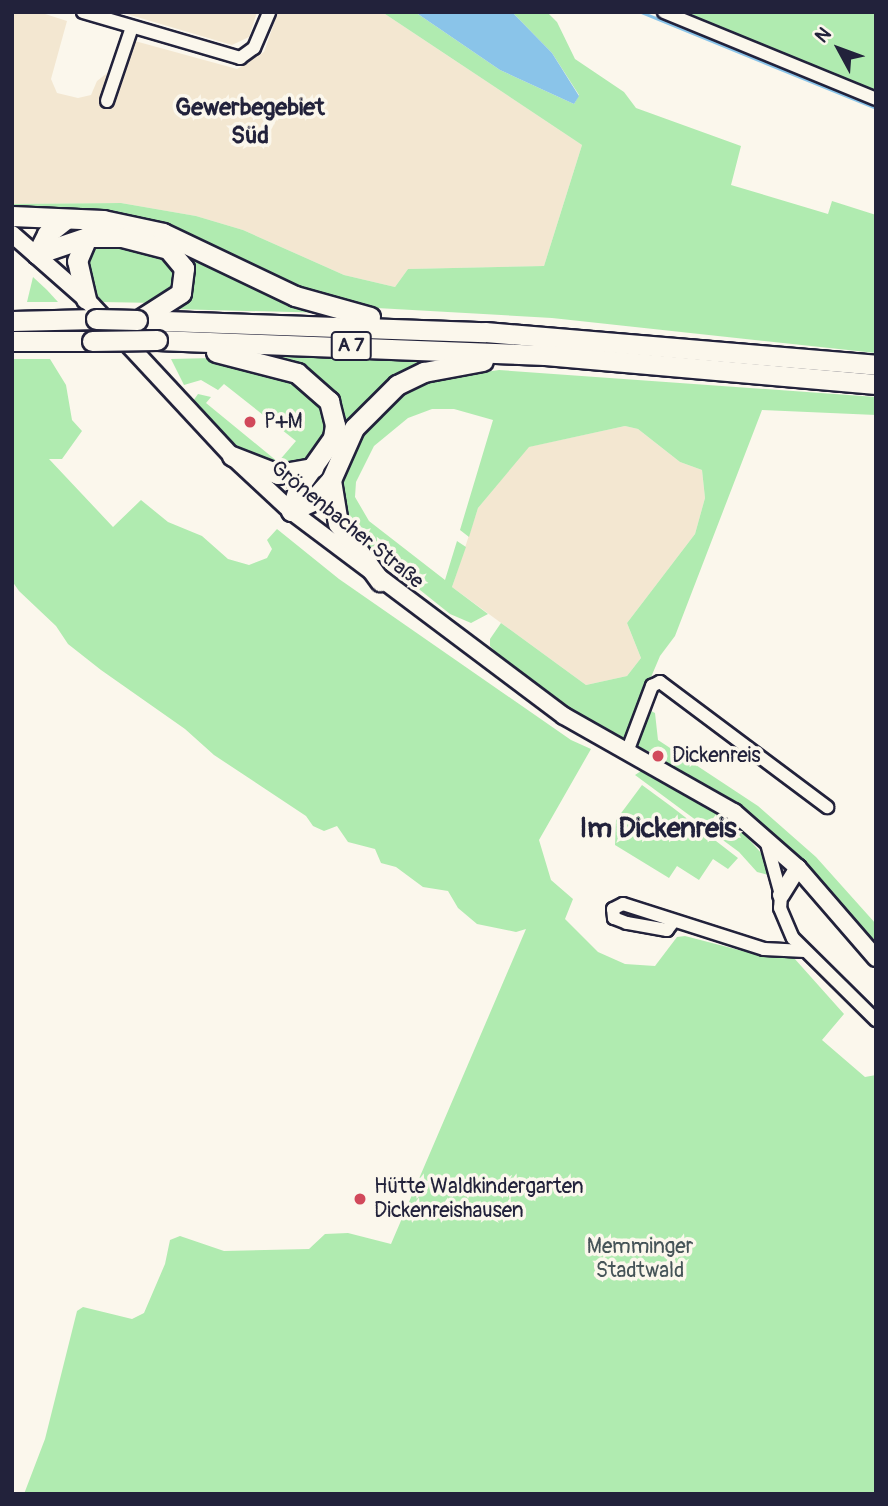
<!DOCTYPE html>
<meta charset="utf-8">
<style>
body{margin:0}
#map{position:relative;width:888px;height:1506px;overflow:hidden;background:#fbf7ec;font-family:Pangolin,sans-serif}
div>[style]{position:absolute}
.built>*{inset:0;background:#f3e7d1}
.green>*{inset:0;background:#b0ebb0}
.water>*{inset:0;background:#8ac4e9}
.stream>*{height:2.5px;margin:-1.25px;padding:0 1.25px;transform-origin:1.25px;border-radius:1.25px;background:#8ac4e9}
.roads{filter:drop-shadow(2px 0 #22223b) drop-shadow(-2px 0 #22223b) drop-shadow(0 2px #22223b) drop-shadow(0 -2px #22223b)}
.minor>*{height:12px;margin:-6px;padding:0 6px;transform-origin:6px;border-radius:6px;background:#fbf7ec}
.major>*{height:16px;margin:-8px;padding:0 8px;transform-origin:8px;border-radius:8px;background:#fbf7ec}
.highway>*{height:19px;margin:-9.5px;padding:0 9.5px;transform-origin:9.5px;border-radius:9.5px;background:#fbf7ec}
.bridges{filter:drop-shadow(2px 0 #22223b) drop-shadow(-2px 0 #22223b) drop-shadow(0 2px #22223b) drop-shadow(0 -2px #22223b)}
.highway-bridge>*{height:19px;margin:-9.5px;padding:0 9.5px;transform-origin:9.5px;border-radius:9.5px;background:#fbf7ec}
.dots>*{width:19px;height:19px;translate:-50% -50%;box-sizing:border-box;border:4px solid #fbf7ec;border-radius:50%}
span{translate:-50% -50%;white-space:nowrap;text-align:center;line-height:1.15;-webkit-text-stroke:7px #fbf7ec;paint-order:stroke}
.shield-label span{padding:2px 5px;background:#fbf7ec;border:2px solid;border-radius:5px;-webkit-text-stroke-width:0}
.shield-label{font-size:19px;color:#22223b;font-weight:700}
.poi-label{font-size:21px;color:#22223b}
.left{translate:0 -50%;text-align:left}
.street-label{font-size:21px;color:#22223b}
.park-label{font-size:21px;color:#465458}
.quarter-label{font-size:24px;color:#22223b;font-weight:700}
.district-label{font-size:28px;color:#22223b;font-weight:700}
.frame{position:absolute;inset:0;border:14px solid #22223b;pointer-events:none}
.north{position:absolute;left:804px;top:14px;width:70px;height:70px;-webkit-text-stroke:5px #fbf7ec;paint-order:stroke;rotate:311deg;font-size:19px;font-weight:700;line-height:28px;text-align:center;color:#22223b}
.north::after{content:'';display:block;margin:auto;width:24px;height:32px;background:#22223b;clip-path:polygon(50% 0,100% 100%,50% 72%,0 100%)}
</style>
<div id="map">
<div class="built">
<div style="clip-path:polygon(12px 12px,39px 12px,67px 21px,51px 79px,57px 93px,78px 98px,91px 95px,97px 81px,115px 67px,124px 38px,237px 69px,264px 52px,278px 12px,382px 12px,582px 145px,544px 266px,408px 269px,395px 287px,344px 275px,243px 230px,196px 216px,121px 203px,12px 204px)"></div>
<div style="clip-path:polygon(120px 12px,257px 12px,249px 37px,232px 45px)"></div>
<div style="clip-path:polygon(625px 426px,638px 429px,680px 462px,702px 470px,705px 498px,695px 534px,627px 623px,641px 658px,627px 676px,586px 685px,452px 587px,478px 508px,528px 447px)"></div>
</div>
<div class="green">
<div style="clip-path:polygon(382px 12px,415px 12px,500px 70px,574px 104px,579px 95px,552px 53px,512px 12px,547px 12px,557px 22px,575px 59px,624px 92px,636px 108px,741px 146px,731px 185px,828px 214px,832px 201px,876px 215px,876px 353px,552px 318px,359px 307px,321px 300px,221px 251px,12px 211px,12px 204px,121px 203px,196px 216px,243px 230px,344px 275px,395px 287px,408px 269px,544px 266px,582px 145px)"></div>
<div style="clip-path:polygon(680px 12px,876px 12px,876px 93px,765px 46px)"></div>
<div style="clip-path:polygon(66px 227px,125px 228px,329px 313px,172px 309px,183px 254px,49px 238px)"></div>
<div style="clip-path:polygon(125px 243px,176px 263px,179px 287px,157px 303px,102px 302px,85px 278px,87px 251px,95px 244px)"></div>
<div style="clip-path:polygon(33px 277px,47px 290px,58px 302px,27px 302px)"></div>
<div style="clip-path:polygon(259px 352px,439px 359px,416px 369px,303px 502px,339px 412px)"></div>
<div style="clip-path:polygon(212px 358px,269px 369px,319px 395px,328px 431px,315px 456px,290px 469px,251px 458px,237px 447px,198px 407px,193px 401px,198px 394px,211px 397px,206px 403px,278px 462px,296px 441px,224px 384px,218px 390px,201px 380px,184px 385px,171px 359px)"></div>
<div style="clip-path:polygon(12px 359px,50px 359px,66px 385px,72px 420px,82px 431px,62px 459px,49px 459px,113px 527px,141px 500px,168px 522px,202px 536px,228px 559px,249px 565px,267px 558px,272px 549px,267px 540px,277px 529px,339px 579px,571px 740px,591px 749px,539px 840px,551px 880px,573px 899px,565px 919px,598px 952px,625px 964px,655px 966px,677px 937px,685px 936px,766px 957px,794px 958px,844px 1014px,822px 1040px,865px 1077px,876px 1075px,876px 1494px,24px 1494px,45px 1439px,77px 1311px,83px 1307px,132px 1319px,144px 1313px,165px 1264px,170px 1240px,180px 1236px,224px 1251px,309px 1249px,325px 1234px,348px 1233px,391px 1244px,526px 929px,516px 932px,477px 924px,458px 908px,448px 891px,423px 887px,396px 867px,381px 863px,375px 849px,348px 842px,337px 826px,324px 831px,313px 826px,306px 816px,214px 755px,185px 729px,101px 670px,68px 644px,56px 626px,19px 591px,12px 581px)"></div>
<div style="clip-path:polygon(499px 370px,876px 397px,876px 415px,762px 410px,675px 636px,660px 656px,624px 741px,578px 717px,506px 663px,490px 646px,490px 639px,501px 623px,586px 685px,627px 676px,641px 658px,627px 623px,695px 534px,705px 498px,702px 470px,680px 462px,638px 429px,625px 426px,529px 447px,478px 508px,469px 537px,460px 530px,493px 420px,454px 409px,432px 409px,408px 418px,374px 446px,356px 482px,355px 497px,369px 521px,445px 580px,457px 541px,466px 547px,452px 587px,488px 614px,471px 623px,450px 614px,360px 542px,340px 502px,343px 470px,361px 433px,391px 401px,438px 379px)"></div>
<div style="clip-path:polygon(647px 709px,655px 713px,658px 740px,758px 806px,816px 857px,876px 924px,876px 946px,804px 862px,773px 834px,665px 762px,667px 757px,636px 747px)"></div>
<div style="clip-path:polygon(644px 769px,729px 817px,762px 854px,772px 876px,757px 872px,739px 852px,635px 775px)"></div>
<div style="clip-path:polygon(642px 785px,672px 807px,738px 858px,728px 869px,713px 859px,699px 880px,677px 866px,669px 878px,615px 845px,616px 820px)"></div>
</div>
<div class="water">
<div style="clip-path:polygon(415px 12px,512px 12px,552px 53px,579px 96px,574px 104px,500px 70px)"></div>
</div>
<div class="stream">
<div style="left:641px;top:12px;width:254px;rotate:22.2deg"></div>
</div>
<div class="roads">
<div class="minor">
<div style="left:83px;top:12px;width:164px;rotate:16.3deg"></div>
<div style="left:240px;top:58px;width:17px;rotate:-36deg"></div>
<div style="left:254px;top:48px;width:39px;rotate:-67deg"></div>
<div style="left:664px;top:12px;width:229px;rotate:22.3deg"></div>
<div style="left:107px;top:101px;width:78px;rotate:-71.3deg"></div>
<div style="left:627px;top:752px;width:71px;rotate:-69.3deg"></div>
<div style="left:652px;top:686px;width:9px;rotate:-27deg"></div>
<div style="left:660px;top:682px;width:209px;rotate:36.8deg"></div>
<div style="left:766px;top:840px;width:57px;rotate:74.7deg"></div>
<div style="left:781px;top:895px;width:13px;rotate:94deg"></div>
<div style="left:780px;top:908px;width:33px;rotate:67deg"></div>
<div style="left:793px;top:938px;width:117px;rotate:44.7deg"></div>
<div style="left:673px;top:922px;width:10px;rotate:127deg"></div>
<div style="left:667px;top:930px;width:41px;rotate:-170.1deg"></div>
<div style="left:627px;top:923px;width:14px;rotate:-159deg"></div>
<div style="left:614px;top:918px;width:9px;rotate:-96deg"></div>
<div style="left:613px;top:909px;width:11px;rotate:-27deg"></div>
<div style="left:623px;top:904px;width:148px;rotate:17.7deg"></div>
<div style="left:764px;top:949px;width:41px;rotate:2.8deg"></div>
</div>
<div class="major">
<div style="left:12px;top:234px;width:98px;rotate:41.3deg"></div>
<div style="left:86px;top:299px;width:214px;rotate:47.1deg"></div>
<div style="left:232px;top:456px;width:81px;rotate:43deg"></div>
<div style="left:291px;top:511px;width:341px;rotate:36.9deg"></div>
<div style="left:564px;top:716px;width:195px;rotate:29.5deg"></div>
<div style="left:734px;top:812px;width:85px;rotate:41.2deg"></div>
<div style="left:798px;top:868px;width:119px;rotate:49.1deg"></div>
<div style="left:781px;top:895px;width:32px;rotate:-58deg"></div>
</div>
<div class="highway">
<div style="left:12px;top:216px;width:91px;rotate:2.5deg"></div>
<div style="left:103px;top:220px;width:61px;rotate:12.2deg"></div>
<div style="left:163px;top:233px;width:146px;rotate:25.5deg"></div>
<div style="left:295px;top:296px;width:78px;rotate:15.6deg"></div>
<div style="left:37px;top:254px;width:53px;rotate:-18.8deg"></div>
<div style="left:37px;top:254px;width:22px;rotate:-63deg"></div>
<div style="left:47px;top:234px;width:23px;rotate:-38deg"></div>
<div style="left:86px;top:299px;width:39px;rotate:-103deg"></div>
<div style="left:77px;top:261px;width:26px;rotate:-67deg"></div>
<div style="left:87px;top:237px;width:35px"></div>
<div style="left:122px;top:237px;width:48px;rotate:14.6deg"></div>
<div style="left:168px;top:249px;width:25px;rotate:50deg"></div>
<div style="left:184px;top:268px;width:25px;rotate:97deg"></div>
<div style="left:181px;top:293px;width:50px;rotate:147.3deg"></div>
<div style="left:137px;top:320px;width:348px;rotate:2deg"></div>
<div style="left:485px;top:332px;width:392px;rotate:4.8deg"></div>
<div style="left:12px;top:321px;width:84px;rotate:-1.4deg"></div>
<div style="left:157px;top:340px;width:388px;rotate:2.2deg"></div>
<div style="left:545px;top:355px;width:332px;rotate:5deg"></div>
<div style="left:12px;top:341px;width:80px"></div>
<div style="left:216px;top:352px;width:84px;rotate:14.5deg"></div>
<div style="left:297px;top:373px;width:43px;rotate:41.2deg"></div>
<div style="left:329px;top:401px;width:25px;rotate:76deg"></div>
<div style="left:335px;top:425px;width:13px;rotate:99deg"></div>
<div style="left:333px;top:438px;width:59px;rotate:125.3deg"></div>
<div style="left:299px;top:486px;width:26px;rotate:108deg"></div>
<div style="left:291px;top:511px;width:23px;rotate:-25deg"></div>
<div style="left:312px;top:501px;width:28px;rotate:-48deg"></div>
<div style="left:331px;top:480px;width:57px;rotate:-66.1deg"></div>
<div style="left:354px;top:428px;width:61px;rotate:-45deg"></div>
<div style="left:397px;top:385px;width:30px;rotate:-26deg"></div>
<div style="left:424px;top:372px;width:60px;rotate:-10.6deg"></div>
<div style="left:232px;top:456px;width:49px;rotate:21.4deg"></div>
<div style="left:278px;top:474px;width:36px;rotate:-10deg"></div>
<div style="left:331px;top:480px;width:44px;rotate:80.8deg"></div>
<div style="left:338px;top:523px;width:72px;rotate:54.1deg"></div>
</div>
</div>
<div class="bridges">
<div class="highway-bridge">
<div style="left:96px;top:319px;width:41px;rotate:1.4deg"></div>
<div style="left:92px;top:341px;width:65px;rotate:-0.9deg"></div>
</div>
</div>
<div class="dots">
<div style="left:250px;top:422px;background:#d1495b"></div>
<div style="left:658px;top:756px;background:#d1495b"></div>
<div style="left:360px;top:1199px;background:#d1495b"></div>
</div>
<div class="shield-label">
<span style="left:351px;top:346px">A 7</span>
</div>
<div class="poi-label">
<span class="left" style="left:264px;top:422px">P+M</span>
<span class="left" style="left:672px;top:756px">Dickenreis</span>
<span class="left" style="left:374px;top:1199px">Hütte Waldkindergarten<br>Dickenreishausen</span>
</div>
<div class="street-label">
<span style="left:347px;top:525px;rotate:39deg">Grönenbacher Straße</span>
</div>
<div class="park-label">
<span style="left:640px;top:1259px">Memminger<br>Stadtwald</span>
</div>
<div class="quarter-label">
<span style="left:250px;top:122px">Gewerbegebiet<br>Süd</span>
</div>
<div class="district-label">
<span style="left:658px;top:829px">Im Dickenreis</span>
</div>
<div class="frame"></div>
<div class="north">N</div>
</div>
